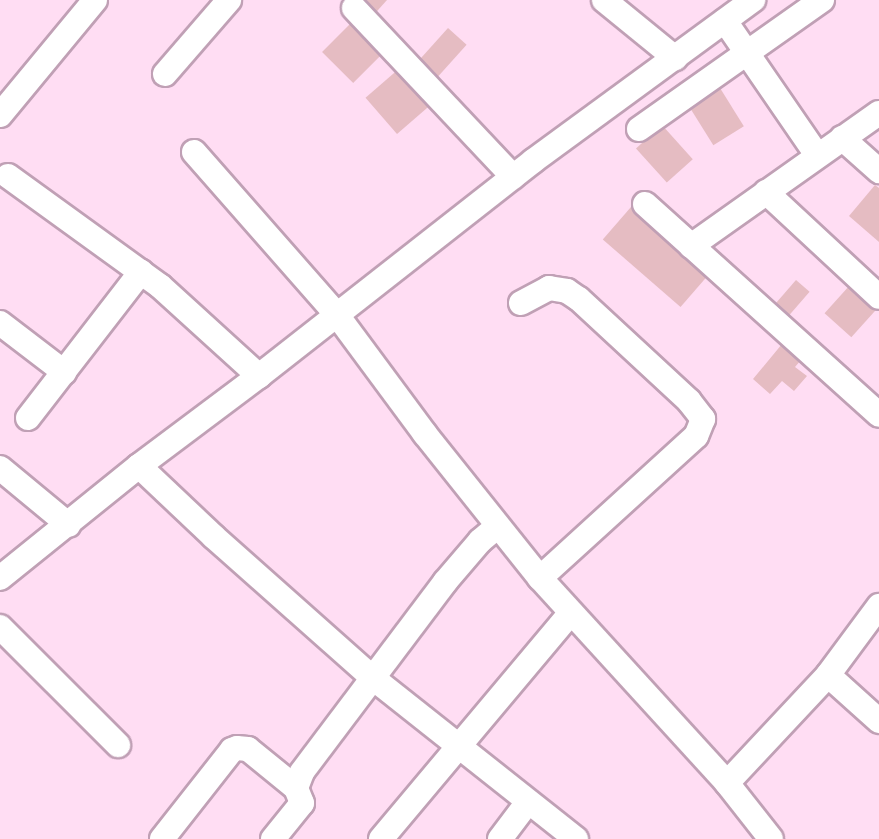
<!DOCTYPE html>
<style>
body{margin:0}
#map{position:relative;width:879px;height:839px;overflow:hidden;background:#ffddf3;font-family:"Roboto Condensed",sans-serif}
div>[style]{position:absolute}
.building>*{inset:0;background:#e5bcc2;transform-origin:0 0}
.roads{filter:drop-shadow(2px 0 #c0a0b5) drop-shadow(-2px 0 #c0a0b5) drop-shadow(0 2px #c0a0b5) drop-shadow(0 -2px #c0a0b5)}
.minor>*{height:24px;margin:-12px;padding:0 12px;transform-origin:12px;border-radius:12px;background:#fff}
span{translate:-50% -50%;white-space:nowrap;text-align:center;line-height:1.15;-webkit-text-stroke:6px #fff;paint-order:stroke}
</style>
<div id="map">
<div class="building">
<div style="clip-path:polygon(351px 0,387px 0,370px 19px)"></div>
<div style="left:356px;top:18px;width:44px;height:48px;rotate:45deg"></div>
<div style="left:448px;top:28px;width:25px;height:50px;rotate:42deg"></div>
<div style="left:401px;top:67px;width:48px;height:47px;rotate:49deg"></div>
<div style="left:720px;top:88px;width:45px;height:36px;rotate:58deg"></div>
<div style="left:662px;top:125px;width:46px;height:35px;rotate:48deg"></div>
<div style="clip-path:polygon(875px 185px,879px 188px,879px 242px,849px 216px)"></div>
<div style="left:631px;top:207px;width:103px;height:43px;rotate:41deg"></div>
<div style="left:796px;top:280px;width:18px;height:40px;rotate:41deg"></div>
<div style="left:850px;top:285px;width:36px;height:38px;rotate:42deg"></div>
<div style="clip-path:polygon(782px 344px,801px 360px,795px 367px,807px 376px,794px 391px,782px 381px,770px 394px,753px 379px)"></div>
</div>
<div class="roads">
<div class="minor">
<div style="left:604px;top:0;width:92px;rotate:39.2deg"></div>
<div style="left:354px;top:8px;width:232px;rotate:46.7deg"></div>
<div style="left:725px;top:21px;width:163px;rotate:55.5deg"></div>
<div style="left:165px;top:74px;width:98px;rotate:-49.1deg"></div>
<div style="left:0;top:115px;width:149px;rotate:-50.4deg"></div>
<div style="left:639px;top:129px;width:224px;rotate:-35.2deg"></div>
<div style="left:842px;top:138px;width:50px;rotate:41.7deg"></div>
<div style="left:194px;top:152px;width:217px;rotate:48.7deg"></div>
<div style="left:337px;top:315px;width:148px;rotate:53.5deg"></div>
<div style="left:425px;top:434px;width:184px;rotate:51.4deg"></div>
<div style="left:540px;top:578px;width:277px;rotate:47.6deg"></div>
<div style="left:727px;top:783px;width:71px;rotate:51.8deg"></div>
<div style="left:8px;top:176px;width:188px;rotate:35.9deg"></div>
<div style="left:160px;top:286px;width:134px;rotate:42.3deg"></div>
<div style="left:766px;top:192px;width:154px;rotate:42.9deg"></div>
<div style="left:645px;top:204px;width:315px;rotate:42deg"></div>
<div style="left:691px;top:246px;width:230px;rotate:-35.3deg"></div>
<div style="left:521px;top:303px;width:32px;rotate:-28deg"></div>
<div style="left:549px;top:288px;width:18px;rotate:9deg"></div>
<div style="left:567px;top:291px;width:14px;rotate:34deg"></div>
<div style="left:579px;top:299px;width:150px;rotate:42.8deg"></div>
<div style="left:689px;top:401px;width:23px;rotate:52deg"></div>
<div style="left:703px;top:419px;width:18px;rotate:112deg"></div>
<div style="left:696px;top:436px;width:211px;rotate:137.7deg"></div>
<div style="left:0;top:323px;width:81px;rotate:37.4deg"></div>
<div style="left:28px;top:418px;width:185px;rotate:-52.3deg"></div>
<div style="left:139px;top:466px;width:103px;rotate:43.4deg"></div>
<div style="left:214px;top:537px;width:213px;rotate:41.6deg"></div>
<div style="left:373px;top:678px;width:259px;rotate:38.4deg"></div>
<div style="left:0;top:468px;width:89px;rotate:39.6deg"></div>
<div style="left:0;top:578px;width:179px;rotate:-38.9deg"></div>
<div style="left:139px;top:466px;width:150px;rotate:-36.9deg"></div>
<div style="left:259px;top:376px;width:348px;rotate:-38.1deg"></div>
<div style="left:533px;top:161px;width:273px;rotate:-36.2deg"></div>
<div style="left:0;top:627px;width:167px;rotate:45deg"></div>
<div style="left:828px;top:675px;width:69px;rotate:42deg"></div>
<div style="left:727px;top:783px;width:148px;rotate:-46.9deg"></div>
<div style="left:828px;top:675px;width:86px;rotate:-53.5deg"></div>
<div style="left:162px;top:839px;width:113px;rotate:-51.8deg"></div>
<div style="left:232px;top:750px;width:5px;rotate:-22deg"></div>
<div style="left:237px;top:748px;width:11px;rotate:5deg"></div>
<div style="left:248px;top:749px;width:62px;rotate:39.1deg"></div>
<div style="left:273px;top:839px;width:46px;rotate:-51.1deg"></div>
<div style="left:302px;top:803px;width:16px;rotate:-112deg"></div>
<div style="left:296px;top:788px;width:17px;rotate:-69deg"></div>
<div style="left:302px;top:772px;width:238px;rotate:-53deg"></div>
<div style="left:445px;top:582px;width:54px;rotate:-49.5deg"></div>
<div style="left:480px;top:541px;width:23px;rotate:-40deg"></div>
<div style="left:381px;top:839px;width:294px;rotate:-50deg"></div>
<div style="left:500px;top:839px;width:46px;rotate:-52.9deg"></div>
</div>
</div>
</div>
